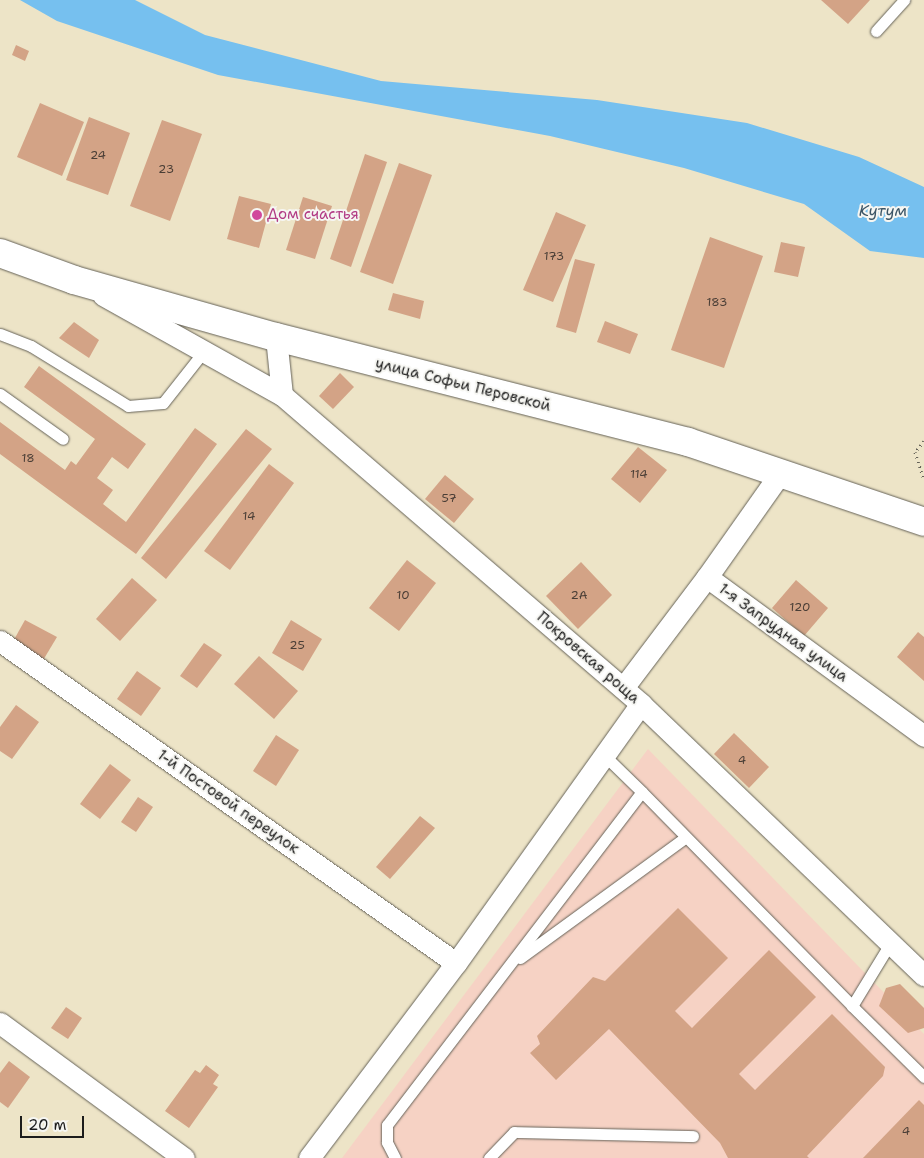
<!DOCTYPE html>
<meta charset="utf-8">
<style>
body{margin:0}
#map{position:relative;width:924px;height:1158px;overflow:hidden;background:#ede4c7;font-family:"Shantell Sans",sans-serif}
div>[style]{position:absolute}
.built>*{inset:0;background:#f6d2c4}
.water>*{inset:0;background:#76c0ef}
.building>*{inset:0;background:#d3a386}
.path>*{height:3px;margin-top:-1.5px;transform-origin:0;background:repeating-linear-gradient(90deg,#656258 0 1px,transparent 0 5px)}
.roads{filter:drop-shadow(0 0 1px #656258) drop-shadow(0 0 1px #656258)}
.service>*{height:11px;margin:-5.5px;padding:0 5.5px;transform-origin:5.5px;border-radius:5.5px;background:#fff}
.minor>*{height:21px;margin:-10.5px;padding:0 10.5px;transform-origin:10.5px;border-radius:10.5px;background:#fff}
.secondary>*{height:28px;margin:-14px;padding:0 14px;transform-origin:14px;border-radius:14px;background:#fff}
.dots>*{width:14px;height:14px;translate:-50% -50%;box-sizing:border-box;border:2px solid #f6f6f2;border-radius:50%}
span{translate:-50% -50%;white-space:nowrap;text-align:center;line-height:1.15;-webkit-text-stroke:4px #f6f6f2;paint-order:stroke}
.number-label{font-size:12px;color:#4a3e36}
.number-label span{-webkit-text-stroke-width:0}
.hotel-label{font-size:15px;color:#b23c85}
.left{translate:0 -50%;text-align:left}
.street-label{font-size:15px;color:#1c1c1c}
.water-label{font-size:16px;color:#3c5566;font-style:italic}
.scale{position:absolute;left:20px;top:1116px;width:64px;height:22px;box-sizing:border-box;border:2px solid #1c1c1c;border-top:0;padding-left:6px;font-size:15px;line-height:18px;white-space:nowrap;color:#1c1c1c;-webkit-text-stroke:4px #f6f6f2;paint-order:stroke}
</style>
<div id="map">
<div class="built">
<div style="clip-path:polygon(648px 749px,924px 1034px,924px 1158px,342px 1158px)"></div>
</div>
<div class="water">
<div style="clip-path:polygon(20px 0,135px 0,205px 35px,381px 81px,597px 100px,747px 123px,859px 157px,924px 187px,924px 258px,870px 251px,804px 204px,684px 168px,550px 136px,218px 75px,57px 21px)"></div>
</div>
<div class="building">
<div style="clip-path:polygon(821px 0,870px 0,848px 24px)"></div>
<div style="clip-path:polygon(16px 45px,29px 51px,25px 61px,12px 55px)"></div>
<div style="clip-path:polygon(40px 103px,84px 122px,62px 176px,17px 157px)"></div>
<div style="clip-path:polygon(89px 117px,130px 133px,108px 195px,66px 180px)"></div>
<div style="clip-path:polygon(162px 120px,202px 134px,170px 221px,130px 206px)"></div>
<div style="clip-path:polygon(365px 154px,387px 162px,351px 267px,330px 259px)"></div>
<div style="clip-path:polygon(399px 163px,432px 175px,393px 284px,360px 272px)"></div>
<div style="clip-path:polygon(239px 196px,271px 204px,259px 248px,227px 239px)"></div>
<div style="clip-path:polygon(303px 197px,332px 206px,315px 259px,286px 250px)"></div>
<div style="clip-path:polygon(556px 212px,586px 225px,553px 302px,523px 290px)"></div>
<div style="clip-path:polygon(710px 237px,763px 256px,724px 368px,671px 350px)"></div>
<div style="clip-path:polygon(781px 242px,805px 247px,798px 277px,774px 272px)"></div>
<div style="clip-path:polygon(575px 259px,595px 264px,576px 333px,556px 327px)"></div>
<div style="clip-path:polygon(393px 293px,424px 301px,420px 319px,388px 310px)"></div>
<div style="clip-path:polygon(605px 321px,638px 334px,630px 354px,597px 342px)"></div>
<div style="clip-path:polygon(74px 322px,99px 340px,89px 358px,59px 338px)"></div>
<div style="clip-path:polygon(39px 366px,146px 444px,128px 469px,112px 457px,97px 478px,113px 490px,103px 504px,126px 522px,195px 428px,217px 444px,136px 554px,0 454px,0 422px,65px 470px,71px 461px,76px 465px,95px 439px,24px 387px)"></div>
<div style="clip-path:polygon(340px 373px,354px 387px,333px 409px,319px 396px)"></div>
<div style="clip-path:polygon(246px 429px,272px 449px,166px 579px,141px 558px)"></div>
<div style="clip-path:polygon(638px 447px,667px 470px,640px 503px,611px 479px)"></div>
<div style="clip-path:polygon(269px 464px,294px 483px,230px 570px,204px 551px)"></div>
<div style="clip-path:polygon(445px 475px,474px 499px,454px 523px,425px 499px)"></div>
<div style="clip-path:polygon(407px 560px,436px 583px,399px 631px,369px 608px)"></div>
<div style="clip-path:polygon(581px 562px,612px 595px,578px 629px,546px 596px)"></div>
<div style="clip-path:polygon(132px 578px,157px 600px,120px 641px,96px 619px)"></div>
<div style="clip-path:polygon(796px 580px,828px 608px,804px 636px,772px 608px)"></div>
<div style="clip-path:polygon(25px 620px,57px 637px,42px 662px,11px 645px)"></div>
<div style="clip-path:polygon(291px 620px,322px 639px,303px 671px,272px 653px)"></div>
<div style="clip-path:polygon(918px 632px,924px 637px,924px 681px,897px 657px)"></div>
<div style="clip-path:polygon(204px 643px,222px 655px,197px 688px,180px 676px)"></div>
<div style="clip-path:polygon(259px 656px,298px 691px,274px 719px,234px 684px)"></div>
<div style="clip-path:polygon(137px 671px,161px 688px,141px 716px,117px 699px)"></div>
<div style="clip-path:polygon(16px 705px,39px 722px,12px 759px,0 751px,0 727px)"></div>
<div style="clip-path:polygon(734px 733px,769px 767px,749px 788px,714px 754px)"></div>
<div style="clip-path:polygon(276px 735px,299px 750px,276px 786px,253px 771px)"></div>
<div style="clip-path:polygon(110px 764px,131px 780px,100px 819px,80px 804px)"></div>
<div style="clip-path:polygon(138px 797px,153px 807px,136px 832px,121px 822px)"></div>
<div style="clip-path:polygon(420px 816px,435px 828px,390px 879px,376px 867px)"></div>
<div style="clip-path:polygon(678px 908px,728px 958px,675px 1011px,692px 1028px,769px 950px,816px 997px,739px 1074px,755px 1090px,832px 1014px,885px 1067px,883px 1076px,807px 1156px,809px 1158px,728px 1158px,720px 1143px,609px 1029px,556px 1080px,530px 1053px,540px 1044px,537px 1036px,593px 977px,605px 981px)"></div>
<div style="clip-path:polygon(900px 984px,924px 1008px,924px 1028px,908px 1033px,879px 1006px,886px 988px)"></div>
<div style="clip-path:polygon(66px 1007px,82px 1018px,68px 1039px,51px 1028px)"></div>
<div style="clip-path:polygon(9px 1061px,30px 1077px,8px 1108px,0 1102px,0 1073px)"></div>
<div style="clip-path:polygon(206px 1065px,219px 1075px,213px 1084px,218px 1087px,189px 1128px,165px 1111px,195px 1070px,200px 1073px)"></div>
<div style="clip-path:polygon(919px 1100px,924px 1105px,924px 1158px,863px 1158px)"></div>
</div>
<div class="path">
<div style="left:924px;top:441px;width:14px;rotate:129deg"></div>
<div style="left:915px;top:452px;width:28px;rotate:72deg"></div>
</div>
<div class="roads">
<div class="service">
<div style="left:876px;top:31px;width:42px;rotate:-47.9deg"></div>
<div style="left:0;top:334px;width:33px;rotate:21deg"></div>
<div style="left:31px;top:346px;width:114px;rotate:31.7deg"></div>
<div style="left:128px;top:406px;width:35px;rotate:-5deg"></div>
<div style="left:163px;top:403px;width:66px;rotate:-51.7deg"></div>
<div style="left:0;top:394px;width:77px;rotate:35.5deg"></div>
<div style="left:642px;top:792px;width:300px;rotate:45.5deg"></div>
<div style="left:891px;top:942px;width:75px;rotate:121.4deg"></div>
<div style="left:852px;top:1006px;width:101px;rotate:44.6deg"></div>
<div style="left:520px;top:958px;width:205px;rotate:-36.1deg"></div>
<div style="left:395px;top:1158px;width:18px;rotate:-117deg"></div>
<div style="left:387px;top:1142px;width:17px;rotate:-90deg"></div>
<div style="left:387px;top:1125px;width:419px;rotate:-52.6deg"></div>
<div style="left:642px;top:792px;width:52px;rotate:-135.8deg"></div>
<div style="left:489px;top:1158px;width:36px;rotate:-46deg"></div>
<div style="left:514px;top:1132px;width:179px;rotate:1.3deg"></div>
</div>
<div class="minor">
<div style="left:103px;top:295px;width:205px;rotate:29.2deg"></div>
<div style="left:276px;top:337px;width:58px;rotate:84.1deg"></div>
<div style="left:282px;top:395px;width:474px;rotate:40.7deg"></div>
<div style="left:641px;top:704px;width:392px;rotate:43.8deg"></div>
<div style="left:707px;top:577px;width:128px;rotate:-54.8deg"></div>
<div style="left:0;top:641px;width:558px;rotate:35.23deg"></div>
<div style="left:623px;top:688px;width:139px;rotate:-52.9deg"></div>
<div style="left:707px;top:577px;width:269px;rotate:36.2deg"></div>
<div style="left:0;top:1023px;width:228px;rotate:36.3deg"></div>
<div style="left:309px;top:1158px;width:244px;rotate:-53deg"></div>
<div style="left:456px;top:963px;width:318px;rotate:-54.5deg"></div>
</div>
<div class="secondary">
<div style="left:0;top:253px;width:79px;rotate:20deg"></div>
<div style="left:74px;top:280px;width:210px;rotate:15.8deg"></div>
<div style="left:276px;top:337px;width:425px;rotate:14.3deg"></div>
<div style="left:688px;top:442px;width:249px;rotate:18.7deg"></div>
</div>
</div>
<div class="dots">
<div style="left:257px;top:215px;background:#d1479c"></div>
</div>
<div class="number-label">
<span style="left:98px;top:156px">24</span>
<span style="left:166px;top:170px">23</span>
<span style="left:554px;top:257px">173</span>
<span style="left:717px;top:303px">183</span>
<span style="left:28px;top:459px">18</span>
<span style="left:639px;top:475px">114</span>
<span style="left:449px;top:499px">57</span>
<span style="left:249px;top:517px">14</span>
<span style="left:403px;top:596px">10</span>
<span style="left:579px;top:596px">2А</span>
<span style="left:800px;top:608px">120</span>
<span style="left:297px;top:646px">25</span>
<span style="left:742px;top:761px">4</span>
<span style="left:906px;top:1132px">4</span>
</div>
<div class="hotel-label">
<span class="left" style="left:267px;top:215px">Дом счастья</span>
</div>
<div class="street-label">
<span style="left:463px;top:385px;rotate:14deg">улица Софьи Перовской</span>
<span style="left:783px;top:633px;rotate:36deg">1-я Запрудная улица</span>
<span style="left:588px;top:658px;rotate:41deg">Покровская роща</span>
<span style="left:228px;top:802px;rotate:35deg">1-й Постовой переулок</span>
</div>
<div class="water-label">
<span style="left:883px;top:211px">Кутум</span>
</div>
<div class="scale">20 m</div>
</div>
